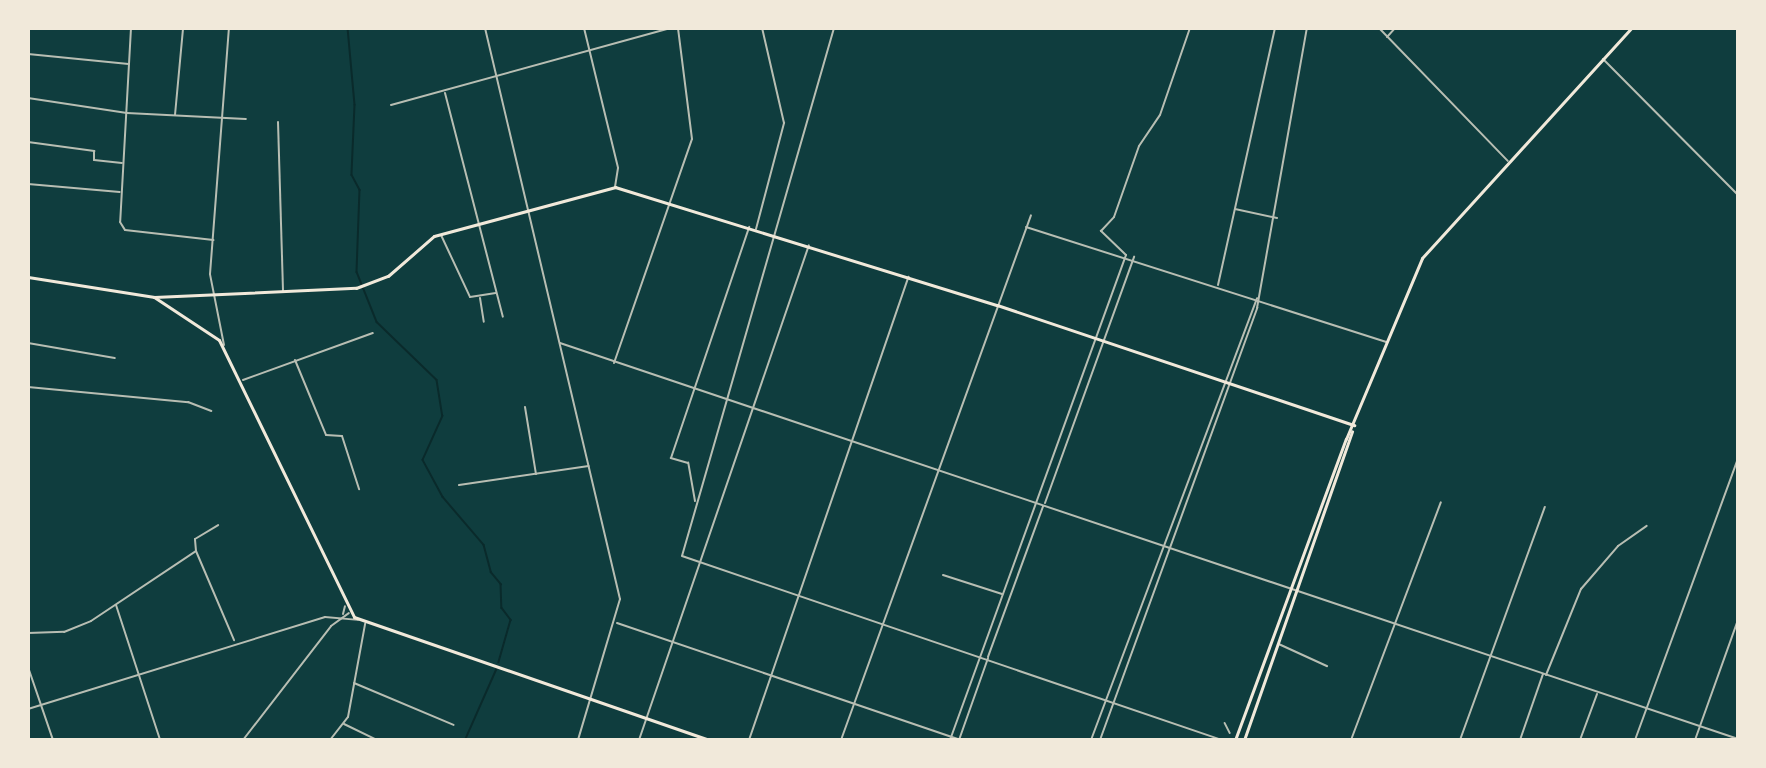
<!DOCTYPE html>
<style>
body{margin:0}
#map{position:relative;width:1766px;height:768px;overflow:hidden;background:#0f3d3e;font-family:Manrope,sans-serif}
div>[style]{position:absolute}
.stream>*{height:1.5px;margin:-0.75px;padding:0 0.75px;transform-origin:0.75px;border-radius:0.75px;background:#0a2a2b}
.pedestrian>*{height:1.5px;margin:-0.75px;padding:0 0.75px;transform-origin:0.75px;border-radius:0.75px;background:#b8beb3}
.minor>*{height:2px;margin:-1px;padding:0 1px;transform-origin:1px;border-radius:1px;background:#b8beb3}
.secondary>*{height:3px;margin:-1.5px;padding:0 1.5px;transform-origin:1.5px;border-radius:1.5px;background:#f1e9da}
span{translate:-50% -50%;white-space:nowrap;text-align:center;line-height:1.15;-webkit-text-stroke:4.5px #f1e9da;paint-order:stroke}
.frame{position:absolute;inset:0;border:30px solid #f1e9da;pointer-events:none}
</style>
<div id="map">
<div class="stream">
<div style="left:348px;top:28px;width:77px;rotate:84.8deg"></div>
<div style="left:355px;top:105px;width:70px;rotate:92.5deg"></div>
<div style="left:352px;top:175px;width:17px;rotate:62deg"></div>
<div style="left:360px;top:190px;width:82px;rotate:92.1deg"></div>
<div style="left:357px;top:272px;width:54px;rotate:68.2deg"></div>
<div style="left:377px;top:322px;width:83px;rotate:44deg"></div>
<div style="left:437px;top:380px;width:36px;rotate:81deg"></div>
<div style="left:443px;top:416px;width:48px;rotate:114.4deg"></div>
<div style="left:423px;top:460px;width:42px;rotate:61.6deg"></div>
<div style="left:443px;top:497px;width:63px;rotate:49.5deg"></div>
<div style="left:484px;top:545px;width:28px;rotate:75deg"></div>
<div style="left:491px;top:572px;width:16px;rotate:50deg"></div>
<div style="left:501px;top:584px;width:24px;rotate:88deg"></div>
<div style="left:502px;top:608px;width:15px;rotate:53deg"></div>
<div style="left:511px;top:620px;width:44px;rotate:105.9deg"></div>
<div style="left:465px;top:740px;width:77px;rotate:-66.1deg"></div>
</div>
<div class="pedestrian">
<div style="left:1279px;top:644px;width:53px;rotate:24.6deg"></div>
<div style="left:988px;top:657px;width:160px;rotate:-69.9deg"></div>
<div style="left:1225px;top:723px;width:11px;rotate:63deg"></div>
</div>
<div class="minor">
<div style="left:131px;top:28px;width:194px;rotate:93.2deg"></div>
<div style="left:120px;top:222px;width:9px;rotate:58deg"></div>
<div style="left:125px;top:230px;width:89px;rotate:6.5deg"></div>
<div style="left:273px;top:28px;width:10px;rotate:6deg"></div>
<div style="left:485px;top:28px;width:587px;rotate:76.7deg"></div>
<div style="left:620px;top:599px;width:147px;rotate:106.6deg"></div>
<div style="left:584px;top:28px;width:144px;rotate:76.3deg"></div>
<div style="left:618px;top:168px;width:19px;rotate:99deg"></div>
<div style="left:834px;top:28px;width:549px;rotate:106.06deg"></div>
<div style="left:682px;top:556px;width:570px;rotate:18.82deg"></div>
<div style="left:1379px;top:28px;width:185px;rotate:45.9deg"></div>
<div style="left:1387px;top:37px;width:12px;rotate:-48deg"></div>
<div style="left:28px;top:54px;width:101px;rotate:5.7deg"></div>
<div style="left:1603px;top:59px;width:192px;rotate:45.2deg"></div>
<div style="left:445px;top:93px;width:231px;rotate:75.5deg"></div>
<div style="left:28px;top:98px;width:100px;rotate:8.6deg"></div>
<div style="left:127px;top:113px;width:119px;rotate:2.9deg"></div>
<div style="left:391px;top:105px;width:289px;rotate:-15.4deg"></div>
<div style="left:175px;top:115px;width:87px;rotate:-84.7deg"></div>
<div style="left:278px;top:122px;width:169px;rotate:88.3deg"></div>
<div style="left:28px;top:142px;width:67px;rotate:7.8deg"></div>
<div style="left:94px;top:151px;width:9px;rotate:90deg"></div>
<div style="left:94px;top:160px;width:28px;rotate:6deg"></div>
<div style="left:28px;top:184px;width:92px;rotate:5deg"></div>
<div style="left:1235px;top:209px;width:43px;rotate:12.1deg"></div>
<div style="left:1026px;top:227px;width:379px;rotate:17.7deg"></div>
<div style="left:756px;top:229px;width:110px;rotate:-75.2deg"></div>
<div style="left:784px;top:123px;width:98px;rotate:-103deg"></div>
<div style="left:441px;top:235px;width:68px;rotate:64.9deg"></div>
<div style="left:470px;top:297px;width:26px;rotate:-9deg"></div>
<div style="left:1218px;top:285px;width:263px;rotate:-77.5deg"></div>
<div style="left:480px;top:298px;width:24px;rotate:81deg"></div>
<div style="left:28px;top:343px;width:88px;rotate:9.8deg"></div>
<div style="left:560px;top:343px;width:1243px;rotate:18.58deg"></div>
<div style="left:224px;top:345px;width:72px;rotate:-101.2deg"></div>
<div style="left:210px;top:274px;width:247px;rotate:-85.6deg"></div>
<div style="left:295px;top:360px;width:81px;rotate:67.5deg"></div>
<div style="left:326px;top:435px;width:16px;rotate:4deg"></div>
<div style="left:342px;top:436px;width:56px;rotate:72.2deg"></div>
<div style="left:614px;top:363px;width:237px;rotate:-70.8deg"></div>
<div style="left:692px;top:139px;width:112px;rotate:-97.2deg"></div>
<div style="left:243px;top:380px;width:138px;rotate:-19.9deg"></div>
<div style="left:28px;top:387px;width:161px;rotate:5.4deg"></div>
<div style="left:188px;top:402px;width:25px;rotate:21deg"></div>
<div style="left:525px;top:407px;width:68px;rotate:80.7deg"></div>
<div style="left:459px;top:485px;width:131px;rotate:-8.3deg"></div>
<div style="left:695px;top:501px;width:39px;rotate:-100deg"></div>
<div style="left:688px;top:463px;width:18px;rotate:-164deg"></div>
<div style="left:671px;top:458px;width:244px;rotate:-71.3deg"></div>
<div style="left:1045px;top:503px;width:262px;rotate:-70.1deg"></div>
<div style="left:196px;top:551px;width:12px;rotate:-95deg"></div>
<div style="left:195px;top:539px;width:27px;rotate:-31deg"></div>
<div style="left:943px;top:575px;width:62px;rotate:17.9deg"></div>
<div style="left:116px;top:605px;width:142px;rotate:71.9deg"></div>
<div style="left:343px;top:614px;width:8px;rotate:-76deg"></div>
<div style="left:617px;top:623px;width:363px;rotate:18.8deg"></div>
<div style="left:28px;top:633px;width:36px;rotate:-2deg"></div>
<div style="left:64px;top:632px;width:29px;rotate:-22deg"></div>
<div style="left:91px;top:621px;width:126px;rotate:-33.7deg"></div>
<div style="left:196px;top:551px;width:97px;rotate:66.9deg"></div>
<div style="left:28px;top:667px;width:77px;rotate:71.1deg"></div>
<div style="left:1546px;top:675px;width:93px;rotate:-67.9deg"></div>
<div style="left:1581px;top:589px;width:57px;rotate:-49.3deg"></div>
<div style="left:1618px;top:546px;width:35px;rotate:-35deg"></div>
<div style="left:354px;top:683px;width:108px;rotate:22.8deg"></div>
<div style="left:28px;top:709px;width:311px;rotate:-17.2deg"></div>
<div style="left:325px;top:617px;width:33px;rotate:5deg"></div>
<div style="left:344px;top:724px;width:37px;rotate:26deg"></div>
<div style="left:243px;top:740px;width:144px;rotate:-52.3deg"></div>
<div style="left:331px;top:626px;width:22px;rotate:-36deg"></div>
<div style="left:330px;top:740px;width:29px;rotate:-52deg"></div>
<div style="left:348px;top:717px;width:95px;rotate:-79.6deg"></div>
<div style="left:639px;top:740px;width:523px;rotate:-71.05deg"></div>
<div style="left:749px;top:740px;width:490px;rotate:-71deg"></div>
<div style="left:841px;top:740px;width:558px;rotate:-70.1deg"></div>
<div style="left:950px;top:740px;width:516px;rotate:-70.05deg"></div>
<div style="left:1126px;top:255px;width:35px;rotate:-136deg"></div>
<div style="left:1101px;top:231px;width:19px;rotate:-47deg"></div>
<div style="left:1114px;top:217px;width:75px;rotate:-70.6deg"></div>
<div style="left:1139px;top:146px;width:37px;rotate:-56deg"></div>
<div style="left:1160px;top:115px;width:92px;rotate:-71deg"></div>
<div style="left:959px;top:740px;width:87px;rotate:-70.5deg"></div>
<div style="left:1091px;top:740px;width:472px;rotate:-69.4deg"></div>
<div style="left:1100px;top:740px;width:460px;rotate:-70deg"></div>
<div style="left:1257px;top:308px;width:284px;rotate:-79.9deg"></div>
<div style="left:1351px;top:740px;width:254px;rotate:-69.3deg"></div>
<div style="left:1460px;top:740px;width:248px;rotate:-70deg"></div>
<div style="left:1520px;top:740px;width:70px;rotate:-70.8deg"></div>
<div style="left:1580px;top:740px;width:49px;rotate:-69.7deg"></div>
<div style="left:1635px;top:740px;width:299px;rotate:-69.9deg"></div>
<div style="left:1695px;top:740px;width:127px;rotate:-70.3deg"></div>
</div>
<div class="secondary">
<div style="left:28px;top:277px;width:128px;rotate:9deg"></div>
<div style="left:154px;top:297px;width:78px;rotate:33.5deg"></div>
<div style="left:219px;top:340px;width:308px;rotate:64deg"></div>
<div style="left:354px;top:617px;width:376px;rotate:19.1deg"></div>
<div style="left:154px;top:297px;width:202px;rotate:-2.6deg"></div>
<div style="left:356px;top:288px;width:34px;rotate:-21deg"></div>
<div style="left:388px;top:276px;width:61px;rotate:-41deg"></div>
<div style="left:434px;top:236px;width:188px;rotate:-15.1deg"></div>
<div style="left:615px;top:187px;width:400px;rotate:17.2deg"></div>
<div style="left:997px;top:305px;width:377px;rotate:18.6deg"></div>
<div style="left:1235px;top:740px;width:321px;rotate:-69.8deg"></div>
<div style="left:1346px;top:439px;width:196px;rotate:-67.2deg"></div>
<div style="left:1422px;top:258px;width:311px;rotate:-47.7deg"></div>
<div style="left:1244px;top:740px;width:327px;rotate:-70.7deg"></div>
</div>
<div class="frame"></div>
</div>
